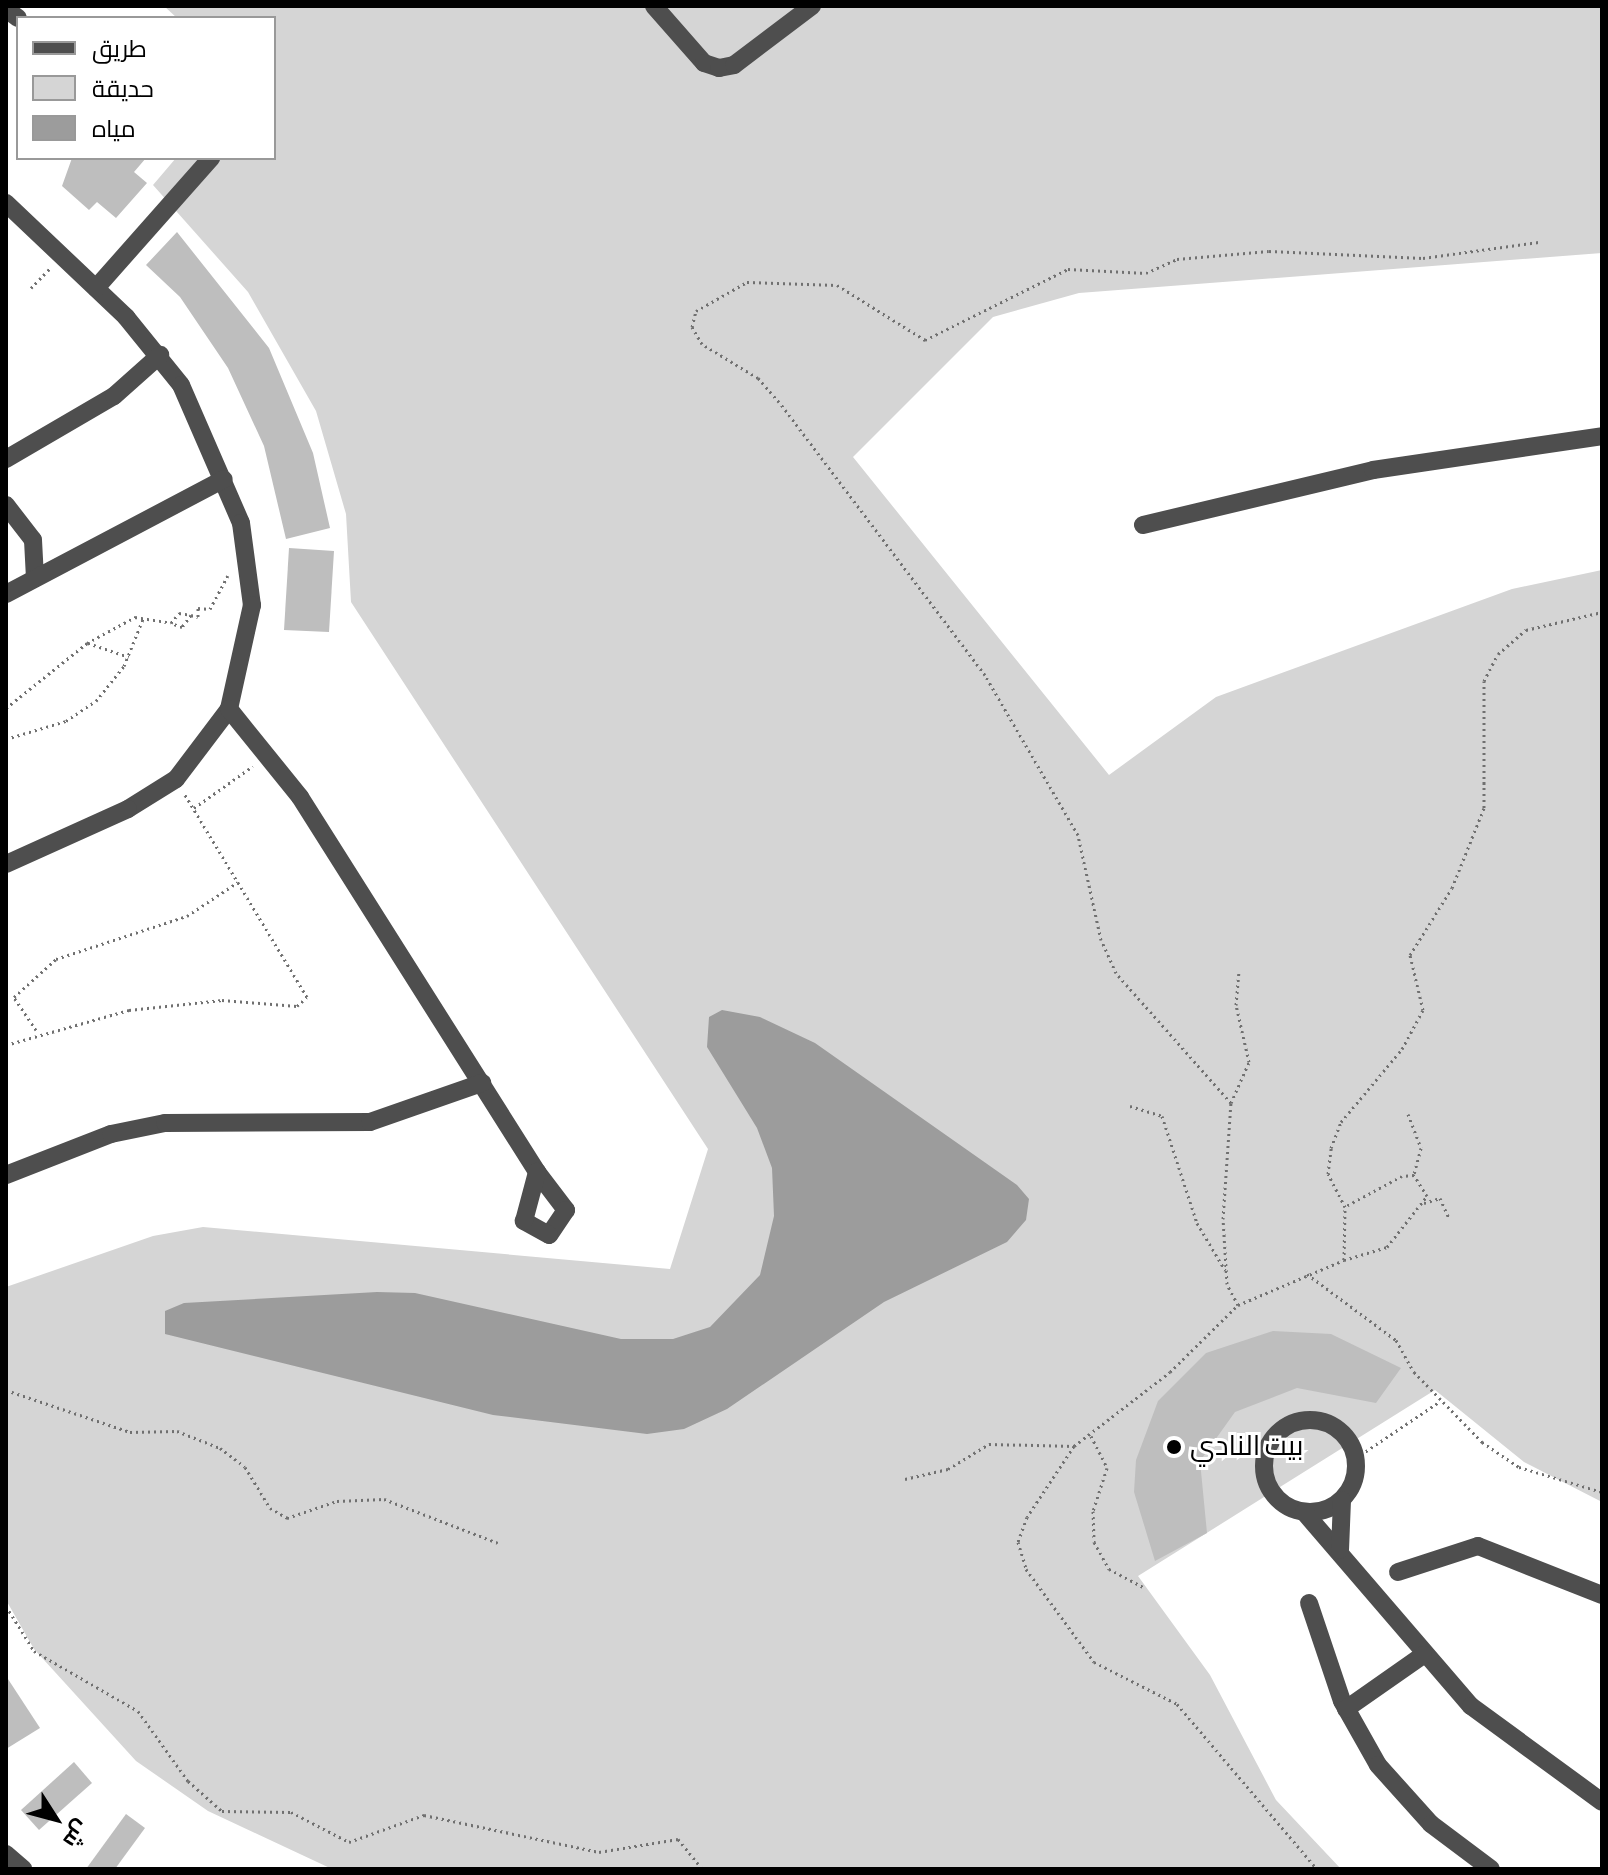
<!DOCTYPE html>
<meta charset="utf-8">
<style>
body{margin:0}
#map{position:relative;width:1608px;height:1875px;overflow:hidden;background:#fff;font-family:"Sofia Sans Condensed",Cairo,sans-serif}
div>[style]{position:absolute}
.green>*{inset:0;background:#d5d5d5}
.water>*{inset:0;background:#9c9c9c}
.building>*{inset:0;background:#bebebe}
.path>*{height:3px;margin-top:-1.5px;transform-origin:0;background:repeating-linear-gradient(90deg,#707070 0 2px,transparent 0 6px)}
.minor>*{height:18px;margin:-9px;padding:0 9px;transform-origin:9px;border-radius:9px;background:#4e4e4e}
.minor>.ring{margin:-9px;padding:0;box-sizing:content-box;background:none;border:18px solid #4e4e4e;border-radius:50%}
.dots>*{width:22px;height:22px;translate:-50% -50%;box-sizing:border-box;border:4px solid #fff;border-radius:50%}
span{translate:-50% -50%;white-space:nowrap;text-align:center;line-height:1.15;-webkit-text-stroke:6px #fff;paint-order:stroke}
.poi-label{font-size:28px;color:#000}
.left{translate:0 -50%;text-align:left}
.frame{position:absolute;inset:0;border:8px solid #000;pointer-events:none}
.legend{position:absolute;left:16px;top:16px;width:260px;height:144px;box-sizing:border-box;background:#fff;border:2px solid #999;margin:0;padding:10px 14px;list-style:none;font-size:24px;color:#000}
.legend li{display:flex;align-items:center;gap:16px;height:40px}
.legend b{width:40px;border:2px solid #999}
.north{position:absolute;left:16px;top:1779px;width:80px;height:80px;-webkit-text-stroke:6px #fff;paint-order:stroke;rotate:126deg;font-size:22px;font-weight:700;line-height:32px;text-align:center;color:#000}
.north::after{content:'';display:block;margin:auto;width:28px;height:36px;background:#000;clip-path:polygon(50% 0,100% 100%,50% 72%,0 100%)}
</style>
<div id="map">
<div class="green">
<div style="clip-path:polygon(164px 6px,1602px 6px,1602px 253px,1079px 293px,993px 317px,853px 457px,1109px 775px,1216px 697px,1512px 589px,1602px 570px,1602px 1502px,1524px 1462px,1435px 1390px,1138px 1576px,1210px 1675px,1276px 1800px,1341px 1869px,332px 1869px,208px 1811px,136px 1761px,34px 1649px,6px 1600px,6px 1287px,153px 1236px,203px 1227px,670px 1269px,708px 1149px,351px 602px,346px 514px,316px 411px,248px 292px,153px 185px,176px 158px,274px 158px,274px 18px,177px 18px)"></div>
</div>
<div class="water">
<div style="clip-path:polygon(722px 1010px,760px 1017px,815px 1043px,1017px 1185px,1029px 1199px,1026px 1220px,1007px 1242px,884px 1302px,727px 1409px,684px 1429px,647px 1434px,493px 1415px,165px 1334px,165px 1311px,184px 1303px,377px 1292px,415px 1293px,621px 1339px,673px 1339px,710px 1327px,760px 1275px,774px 1216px,772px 1168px,757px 1128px,707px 1047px,709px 1017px)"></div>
</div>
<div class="building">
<div style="clip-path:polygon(72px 158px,146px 158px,134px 172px,147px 183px,116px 218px,97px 202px,89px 210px,62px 186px)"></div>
<div style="clip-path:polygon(177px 232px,269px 348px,313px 453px,330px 528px,286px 539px,264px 446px,228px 368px,180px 297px,146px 265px)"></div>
<div style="clip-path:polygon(289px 548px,334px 551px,329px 632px,284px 630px)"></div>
<div style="clip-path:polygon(1273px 1331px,1331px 1334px,1401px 1368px,1376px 1403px,1297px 1388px,1235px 1412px,1200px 1461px,1207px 1533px,1155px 1561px,1134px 1492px,1136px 1460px,1158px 1401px,1206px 1353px)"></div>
<div style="clip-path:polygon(6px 1676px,40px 1728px,6px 1749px)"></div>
<div style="clip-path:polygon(74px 1762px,92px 1783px,39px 1830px,21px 1810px)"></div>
<div style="clip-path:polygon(126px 1814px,145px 1828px,115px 1869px,86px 1869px)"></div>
</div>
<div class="path">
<div style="left:31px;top:288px;width:29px;rotate:-46deg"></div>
<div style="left:191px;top:615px;width:15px;rotate:127deg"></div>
<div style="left:182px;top:627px;width:12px;rotate:-160deg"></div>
<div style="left:171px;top:623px;width:13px;rotate:-51deg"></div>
<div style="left:179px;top:613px;width:12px;rotate:9deg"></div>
<div style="left:191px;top:615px;width:7px;rotate:16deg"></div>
<div style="left:198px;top:617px;width:9px;rotate:-90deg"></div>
<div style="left:198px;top:608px;width:12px;rotate:5deg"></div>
<div style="left:210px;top:609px;width:38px;rotate:-62deg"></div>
<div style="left:88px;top:643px;width:43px;rotate:18.9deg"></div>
<div style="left:6px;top:708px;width:104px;rotate:-38.7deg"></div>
<div style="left:87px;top:643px;width:55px;rotate:-28.4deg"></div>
<div style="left:135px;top:617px;width:36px;rotate:9deg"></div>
<div style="left:6px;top:739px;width:63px;rotate:-16.7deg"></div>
<div style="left:66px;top:721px;width:36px;rotate:-34deg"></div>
<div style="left:96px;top:701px;width:45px;rotate:-51.3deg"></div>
<div style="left:124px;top:666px;width:51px;rotate:-68deg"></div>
<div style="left:194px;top:808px;width:72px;rotate:-35.4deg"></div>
<div style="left:36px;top:1030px;width:40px;rotate:-124deg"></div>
<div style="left:14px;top:997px;width:57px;rotate:-42.1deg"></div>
<div style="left:56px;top:959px;width:138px;rotate:-18.2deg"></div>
<div style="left:187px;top:916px;width:61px;rotate:-33.7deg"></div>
<div style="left:6px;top:1045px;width:128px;rotate:-15.9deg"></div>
<div style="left:129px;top:1010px;width:94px;rotate:-6.1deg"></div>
<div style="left:222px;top:1000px;width:75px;rotate:4.6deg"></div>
<div style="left:297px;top:1006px;width:13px;rotate:-42deg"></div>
<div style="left:307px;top:997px;width:238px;rotate:-121.1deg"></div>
<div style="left:1231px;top:1103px;width:45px;rotate:-66.3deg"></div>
<div style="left:1249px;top:1062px;width:58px;rotate:-102.8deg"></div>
<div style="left:1236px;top:1005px;width:34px;rotate:-85deg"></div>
<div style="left:1130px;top:1106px;width:34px;rotate:17deg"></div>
<div style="left:1162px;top:1116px;width:113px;rotate:71.9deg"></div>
<div style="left:1197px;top:1223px;width:55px;rotate:59.2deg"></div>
<div style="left:1408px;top:1114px;width:36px;rotate:69deg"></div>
<div style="left:1421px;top:1148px;width:28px;rotate:105deg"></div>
<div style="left:1424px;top:1203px;width:17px;rotate:-17deg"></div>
<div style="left:1440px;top:1198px;width:22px;rotate:66deg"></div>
<div style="left:1344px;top:1260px;width:45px;rotate:-16.8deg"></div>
<div style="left:1387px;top:1247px;width:65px;rotate:-51.9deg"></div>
<div style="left:1427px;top:1196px;width:25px;rotate:-122deg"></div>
<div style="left:1414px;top:1175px;width:12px;rotate:175deg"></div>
<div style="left:1402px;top:1176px;width:64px;rotate:151.8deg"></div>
<div style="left:1307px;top:1274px;width:111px;rotate:36.6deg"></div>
<div style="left:1396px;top:1340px;width:37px;rotate:61deg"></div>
<div style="left:1414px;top:1372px;width:98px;rotate:45.8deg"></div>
<div style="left:1482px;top:1442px;width:45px;rotate:34deg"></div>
<div style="left:1519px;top:1467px;width:87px;rotate:16.8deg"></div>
<div style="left:1238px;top:1305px;width:115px;rotate:-23deg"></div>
<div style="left:1344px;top:1260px;width:53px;rotate:-88.9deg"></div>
<div style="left:1345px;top:1207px;width:37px;rotate:-117deg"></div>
<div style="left:1328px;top:1174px;width:26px;rotate:-83deg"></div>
<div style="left:1331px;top:1148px;width:28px;rotate:-69deg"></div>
<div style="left:1341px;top:1122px;width:95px;rotate:-50.1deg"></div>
<div style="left:1402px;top:1049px;width:44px;rotate:-61.7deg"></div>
<div style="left:1423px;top:1010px;width:57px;rotate:-103.3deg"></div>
<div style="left:1410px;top:955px;width:79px;rotate:-57.9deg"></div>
<div style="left:1452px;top:888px;width:86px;rotate:-68.2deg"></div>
<div style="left:1484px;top:808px;width:127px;rotate:-90deg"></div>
<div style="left:1484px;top:681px;width:30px;rotate:-63deg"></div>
<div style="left:1498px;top:654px;width:37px;rotate:-41deg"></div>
<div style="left:1526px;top:630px;width:78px;rotate:-13.3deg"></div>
<div style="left:6px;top:1390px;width:131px;rotate:18.7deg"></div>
<div style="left:130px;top:1432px;width:47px;rotate:-1.2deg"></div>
<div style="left:177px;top:1431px;width:46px;rotate:21.6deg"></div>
<div style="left:220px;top:1448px;width:31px;rotate:37deg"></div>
<div style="left:245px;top:1467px;width:48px;rotate:58.6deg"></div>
<div style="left:270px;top:1508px;width:20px;rotate:30deg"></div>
<div style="left:287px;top:1518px;width:53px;rotate:-18.8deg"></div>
<div style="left:337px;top:1501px;width:47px;rotate:-2.4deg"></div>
<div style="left:384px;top:1499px;width:122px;rotate:21.1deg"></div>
<div style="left:1091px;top:1436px;width:36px;rotate:63deg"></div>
<div style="left:1107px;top:1468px;width:45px;rotate:108deg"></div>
<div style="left:1093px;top:1511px;width:31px;rotate:88deg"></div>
<div style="left:1094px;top:1542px;width:31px;rotate:61deg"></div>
<div style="left:1109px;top:1569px;width:41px;rotate:27.8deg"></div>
<div style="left:1074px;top:1446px;width:85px;rotate:123.5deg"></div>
<div style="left:1027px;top:1517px;width:27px;rotate:110deg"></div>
<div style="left:1018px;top:1542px;width:28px;rotate:73deg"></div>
<div style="left:1026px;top:1569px;width:115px;rotate:53.8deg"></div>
<div style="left:1094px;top:1662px;width:93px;rotate:26.8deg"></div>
<div style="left:1177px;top:1704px;width:216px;rotate:49.7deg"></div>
<div style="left:1356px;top:1458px;width:100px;rotate:-34deg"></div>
<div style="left:905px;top:1479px;width:44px;rotate:-13.1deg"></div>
<div style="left:948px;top:1469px;width:48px;rotate:-31.4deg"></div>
<div style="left:989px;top:1444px;width:85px;rotate:1.3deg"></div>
<div style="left:1074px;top:1446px;width:121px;rotate:-37.6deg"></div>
<div style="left:1170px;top:1372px;width:95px;rotate:-44.6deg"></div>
<div style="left:1238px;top:1305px;width:24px;rotate:-118deg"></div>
<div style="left:1227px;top:1284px;width:65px;rotate:-93.5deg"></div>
<div style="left:1223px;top:1219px;width:116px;rotate:-86.1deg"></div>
<div style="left:1231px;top:1103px;width:174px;rotate:-131.5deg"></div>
<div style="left:1116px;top:973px;width:36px;rotate:-114deg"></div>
<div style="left:1101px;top:940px;width:107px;rotate:-102.4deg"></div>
<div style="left:1078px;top:835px;width:185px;rotate:-120.2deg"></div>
<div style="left:985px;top:675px;width:342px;rotate:-127deg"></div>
<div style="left:779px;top:402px;width:32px;rotate:-131deg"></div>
<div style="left:758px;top:378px;width:66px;rotate:-148.7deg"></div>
<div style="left:702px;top:344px;width:20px;rotate:-120deg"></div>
<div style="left:692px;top:327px;width:16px;rotate:-76deg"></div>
<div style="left:696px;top:311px;width:59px;rotate:-29.6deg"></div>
<div style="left:747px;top:282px;width:90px;rotate:1.9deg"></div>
<div style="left:837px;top:285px;width:104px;rotate:32deg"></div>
<div style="left:925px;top:340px;width:160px;rotate:-26.4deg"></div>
<div style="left:1068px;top:269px;width:78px;rotate:2.9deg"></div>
<div style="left:1146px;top:273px;width:34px;rotate:-24deg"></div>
<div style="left:1177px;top:259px;width:92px;rotate:-5deg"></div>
<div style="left:1269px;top:251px;width:154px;rotate:2.6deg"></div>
<div style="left:1423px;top:258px;width:117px;rotate:-7.9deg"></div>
<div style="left:6px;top:1606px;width:53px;rotate:58.1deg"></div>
<div style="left:34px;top:1651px;width:120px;rotate:30deg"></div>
<div style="left:138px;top:1711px;width:86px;rotate:54.5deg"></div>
<div style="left:188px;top:1781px;width:45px;rotate:41.4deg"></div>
<div style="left:222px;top:1811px;width:69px;rotate:0.8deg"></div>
<div style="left:291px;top:1812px;width:65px;rotate:27.3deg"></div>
<div style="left:349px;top:1842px;width:80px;rotate:-19.8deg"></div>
<div style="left:424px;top:1815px;width:179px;rotate:11.9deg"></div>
<div style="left:599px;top:1852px;width:80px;rotate:-9.3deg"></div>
<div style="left:678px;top:1839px;width:38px;rotate:51deg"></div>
</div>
<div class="minor">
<div style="left:654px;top:6px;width:76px;rotate:48.7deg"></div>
<div style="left:704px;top:63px;width:16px;rotate:18deg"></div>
<div style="left:719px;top:68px;width:15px;rotate:-11deg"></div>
<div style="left:734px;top:65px;width:98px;rotate:-37.1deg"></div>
<div style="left:6px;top:9px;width:15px;rotate:37deg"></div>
<div style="left:6px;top:203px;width:166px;rotate:43.5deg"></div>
<div style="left:126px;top:317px;width:87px;rotate:51deg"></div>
<div style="left:181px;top:385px;width:150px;rotate:66.5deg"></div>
<div style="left:241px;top:523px;width:83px;rotate:82.4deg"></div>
<div style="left:252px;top:605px;width:107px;rotate:102.5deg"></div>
<div style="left:229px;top:709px;width:88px;rotate:127.1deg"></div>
<div style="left:176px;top:779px;width:57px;rotate:148deg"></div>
<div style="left:128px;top:809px;width:134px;rotate:155.7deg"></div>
<div style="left:96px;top:288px;width:174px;rotate:-48.5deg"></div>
<div style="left:6px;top:459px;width:125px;rotate:-30.3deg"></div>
<div style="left:114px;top:396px;width:62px;rotate:-41.7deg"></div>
<div style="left:6px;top:505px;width:44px;rotate:52.4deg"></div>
<div style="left:33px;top:540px;width:34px;rotate:87deg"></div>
<div style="left:1143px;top:525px;width:236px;rotate:-13.4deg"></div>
<div style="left:1373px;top:470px;width:232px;rotate:-8.4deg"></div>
<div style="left:6px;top:594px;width:246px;rotate:-27.8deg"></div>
<div style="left:229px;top:709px;width:113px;rotate:51.1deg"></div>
<div style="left:300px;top:797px;width:444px;rotate:57.7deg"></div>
<div style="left:537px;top:1172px;width:48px;rotate:52.7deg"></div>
<div style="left:566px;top:1210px;width:30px;rotate:124deg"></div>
<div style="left:549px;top:1235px;width:29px;rotate:-151deg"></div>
<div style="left:524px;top:1221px;width:51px;rotate:-75.1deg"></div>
<div style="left:6px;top:1175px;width:113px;rotate:-21.3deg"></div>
<div style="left:111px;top:1134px;width:55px;rotate:-11.5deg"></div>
<div style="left:165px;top:1123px;width:205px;rotate:-0.3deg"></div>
<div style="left:370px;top:1122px;width:119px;rotate:-19.2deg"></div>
<div class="ring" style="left:1264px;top:1420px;width:74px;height:74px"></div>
<div style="left:1304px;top:1512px;width:256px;rotate:49.3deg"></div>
<div style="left:1471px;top:1706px;width:162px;rotate:36.2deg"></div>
<div style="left:1340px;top:1550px;width:50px;rotate:-87.7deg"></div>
<div style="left:1398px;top:1572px;width:84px;rotate:-18deg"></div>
<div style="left:1478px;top:1546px;width:133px;rotate:21.6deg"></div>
<div style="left:1309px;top:1603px;width:103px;rotate:71.4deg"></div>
<div style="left:1342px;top:1701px;width:73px;rotate:60.6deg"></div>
<div style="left:1378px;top:1765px;width:79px;rotate:48.1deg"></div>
<div style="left:1431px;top:1824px;width:75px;rotate:36.9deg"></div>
<div style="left:1346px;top:1709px;width:94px;rotate:-35deg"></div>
<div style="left:6px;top:1854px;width:23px;rotate:41deg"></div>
</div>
<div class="dots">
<div style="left:1174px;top:1447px;background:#000"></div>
</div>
<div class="poi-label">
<span class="left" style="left:1190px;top:1447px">بيت النادي</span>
</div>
<div class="frame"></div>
<ul class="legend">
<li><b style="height:10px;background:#4e4e4e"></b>طريق</li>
<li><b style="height:22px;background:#d5d5d5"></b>حديقة</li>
<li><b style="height:22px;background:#9c9c9c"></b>مياه</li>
</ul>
<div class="north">ش</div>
</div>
